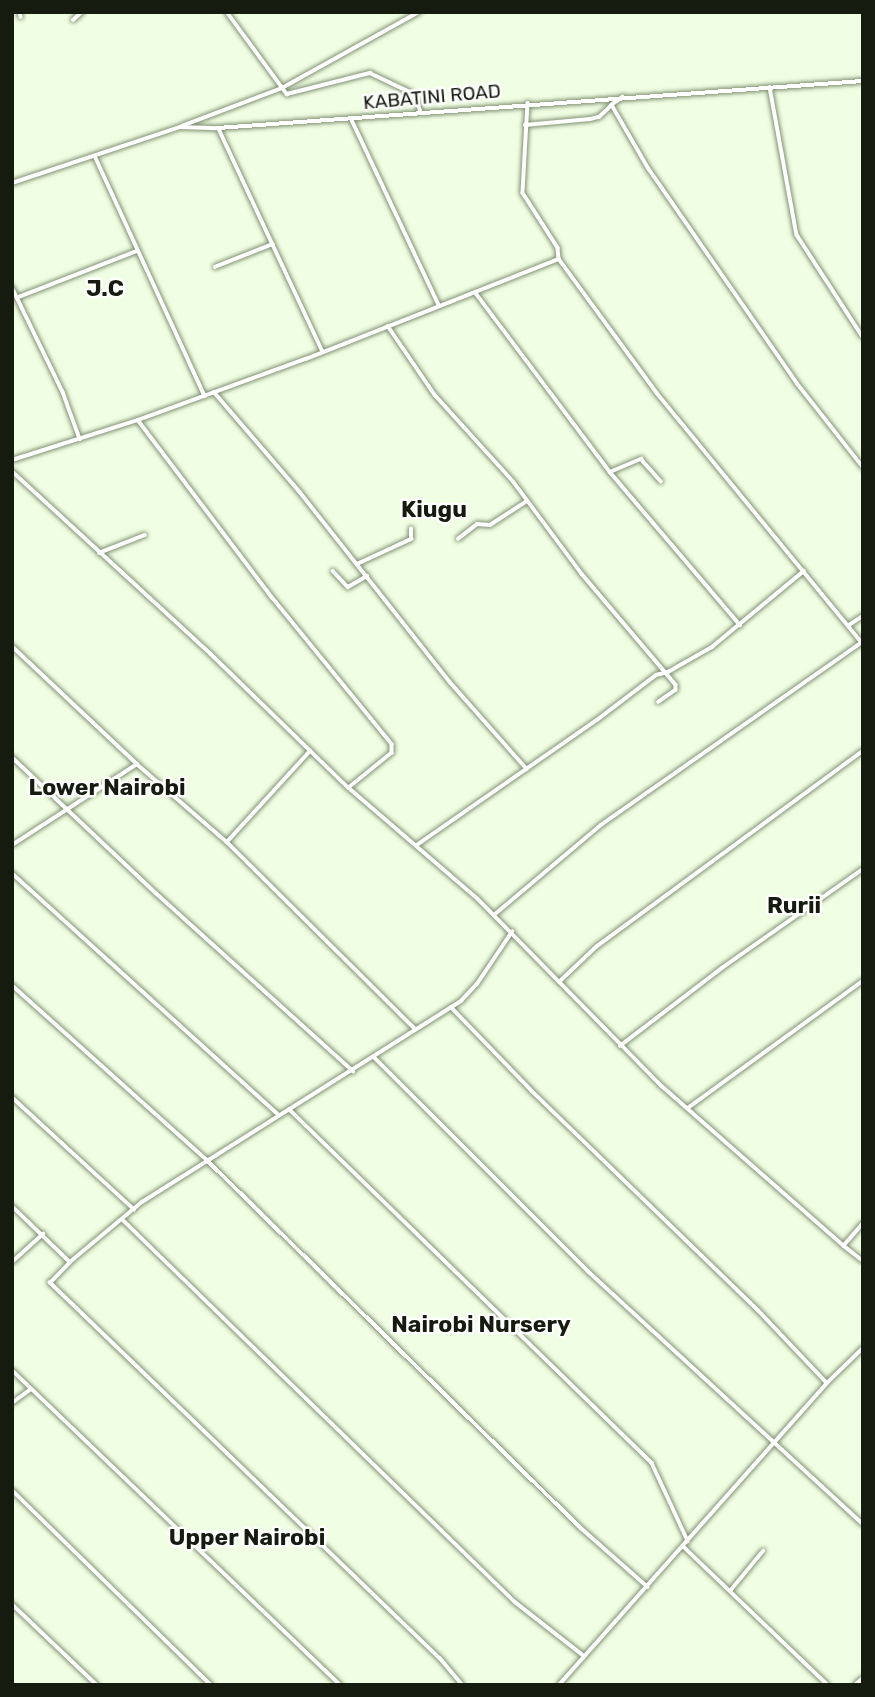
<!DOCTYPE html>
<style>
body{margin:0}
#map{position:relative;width:875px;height:1697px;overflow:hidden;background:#f0fee3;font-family:Rubik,sans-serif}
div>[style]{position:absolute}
.roads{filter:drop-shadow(0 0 2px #819173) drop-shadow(0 0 2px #819173)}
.minor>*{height:3.5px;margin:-1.75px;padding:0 1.75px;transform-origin:1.75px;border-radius:1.75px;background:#fff}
span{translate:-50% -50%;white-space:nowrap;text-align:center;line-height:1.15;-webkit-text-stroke:5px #fff;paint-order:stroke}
.street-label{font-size:19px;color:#151b0f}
.quarter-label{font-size:23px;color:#151b0f;font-weight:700}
.frame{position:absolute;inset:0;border:14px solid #151b0f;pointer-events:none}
</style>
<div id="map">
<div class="roads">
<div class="minor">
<div style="left:20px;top:12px;width:5px;rotate:79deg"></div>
<div style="left:227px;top:12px;width:102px;rotate:53.8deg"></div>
<div style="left:287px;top:94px;width:86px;rotate:-14.2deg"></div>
<div style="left:370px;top:73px;width:47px;rotate:25.5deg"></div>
<div style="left:412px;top:93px;width:11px;rotate:56deg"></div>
<div style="left:418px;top:102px;width:11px;rotate:75deg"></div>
<div style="left:73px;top:20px;width:12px;rotate:-42deg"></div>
<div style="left:770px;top:87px;width:150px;rotate:79.7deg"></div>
<div style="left:797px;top:235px;width:121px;rotate:57.1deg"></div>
<div style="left:623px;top:97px;width:14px;rotate:144deg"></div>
<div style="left:612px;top:105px;width:74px;rotate:60deg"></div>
<div style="left:649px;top:169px;width:260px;rotate:55.3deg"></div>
<div style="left:797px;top:383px;width:107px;rotate:51.8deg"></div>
<div style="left:528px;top:103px;width:90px;rotate:93.2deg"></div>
<div style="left:523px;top:193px;width:65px;rotate:57.5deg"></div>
<div style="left:558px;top:248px;width:11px;rotate:85deg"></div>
<div style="left:559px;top:259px;width:166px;rotate:53.8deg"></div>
<div style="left:657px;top:393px;width:325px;rotate:50.6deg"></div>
<div style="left:351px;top:118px;width:207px;rotate:64.8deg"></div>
<div style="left:525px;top:125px;width:65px;rotate:-5.3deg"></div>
<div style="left:590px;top:119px;width:9px;rotate:-13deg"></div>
<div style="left:599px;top:117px;width:18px;rotate:-43deg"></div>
<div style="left:182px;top:126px;width:107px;rotate:-20.8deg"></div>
<div style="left:282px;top:88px;width:157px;rotate:-29deg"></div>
<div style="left:219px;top:129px;width:246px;rotate:65deg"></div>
<div style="left:95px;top:156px;width:264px;rotate:65.4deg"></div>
<div style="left:12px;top:183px;width:177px;rotate:-18.4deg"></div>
<div style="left:180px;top:127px;width:38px;rotate:2deg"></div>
<div style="left:218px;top:128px;width:647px;rotate:-4.17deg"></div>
<div style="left:215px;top:267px;width:62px;rotate:-21.6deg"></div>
<div style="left:12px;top:287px;width:117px;rotate:64.1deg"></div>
<div style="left:63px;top:392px;width:50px;rotate:70.1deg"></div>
<div style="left:475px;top:292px;width:225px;rotate:53.1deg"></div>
<div style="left:610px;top:472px;width:201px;rotate:49.6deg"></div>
<div style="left:19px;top:297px;width:127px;rotate:-21.3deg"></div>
<div style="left:388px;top:326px;width:83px;rotate:55.7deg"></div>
<div style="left:435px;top:395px;width:116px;rotate:47.8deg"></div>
<div style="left:513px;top:481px;width:116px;rotate:53.4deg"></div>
<div style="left:582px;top:574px;width:145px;rotate:49.7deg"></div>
<div style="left:676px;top:685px;width:5px;rotate:90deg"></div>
<div style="left:676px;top:690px;width:21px;rotate:145deg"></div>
<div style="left:214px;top:392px;width:132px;rotate:49.3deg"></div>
<div style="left:300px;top:492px;width:242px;rotate:51.7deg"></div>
<div style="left:450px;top:682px;width:116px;rotate:48.5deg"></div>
<div style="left:138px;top:420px;width:222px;rotate:52.9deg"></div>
<div style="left:272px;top:597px;width:190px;rotate:50.8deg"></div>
<div style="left:392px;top:744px;width:9px;rotate:90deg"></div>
<div style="left:392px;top:753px;width:55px;rotate:140.9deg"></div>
<div style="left:12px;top:460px;width:132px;rotate:-17.6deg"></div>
<div style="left:138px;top:420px;width:179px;rotate:-20deg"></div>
<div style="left:306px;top:359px;width:272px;rotate:-21.6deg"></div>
<div style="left:12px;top:471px;width:270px;rotate:42.6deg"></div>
<div style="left:211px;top:654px;width:192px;rotate:44.2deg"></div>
<div style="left:349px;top:788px;width:170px;rotate:40.7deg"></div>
<div style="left:478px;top:899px;width:262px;rotate:45.5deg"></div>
<div style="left:662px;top:1086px;width:242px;rotate:41.3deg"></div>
<div style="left:610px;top:472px;width:34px;rotate:-23deg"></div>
<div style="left:641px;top:459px;width:30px;rotate:48deg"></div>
<div style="left:458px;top:539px;width:24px;rotate:-38deg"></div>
<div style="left:477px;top:524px;width:13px;rotate:4deg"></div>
<div style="left:490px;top:525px;width:44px;rotate:-33deg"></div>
<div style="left:99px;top:553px;width:49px;rotate:-21.4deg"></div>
<div style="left:357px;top:564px;width:60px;rotate:-24.8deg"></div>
<div style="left:411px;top:539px;width:10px;rotate:-90deg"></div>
<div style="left:333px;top:571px;width:22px;rotate:47deg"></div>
<div style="left:348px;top:587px;width:22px;rotate:-30deg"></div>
<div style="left:849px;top:625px;width:17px;rotate:-33deg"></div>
<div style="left:12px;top:646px;width:172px;rotate:43.3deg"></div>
<div style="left:137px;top:764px;width:119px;rotate:40.9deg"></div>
<div style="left:227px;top:842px;width:265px;rotate:44.8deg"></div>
<div style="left:12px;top:757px;width:198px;rotate:43.4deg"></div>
<div style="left:156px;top:893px;width:266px;rotate:42.1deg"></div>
<div style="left:227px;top:842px;width:123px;rotate:-47.6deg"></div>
<div style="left:12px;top:845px;width:149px;rotate:-32.9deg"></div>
<div style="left:417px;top:845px;width:219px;rotate:-34.8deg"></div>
<div style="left:597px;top:720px;width:74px;rotate:-37.3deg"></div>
<div style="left:656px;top:675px;width:12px;rotate:-14deg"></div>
<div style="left:668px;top:672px;width:51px;rotate:-29.6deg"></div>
<div style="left:712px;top:647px;width:119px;rotate:-39.6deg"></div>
<div style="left:12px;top:873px;width:360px;rotate:42.2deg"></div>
<div style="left:494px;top:915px;width:140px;rotate:-40.1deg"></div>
<div style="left:601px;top:825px;width:319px;rotate:-35deg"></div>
<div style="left:559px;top:982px;width:51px;rotate:-43.4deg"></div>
<div style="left:596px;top:947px;width:331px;rotate:-36.3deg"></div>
<div style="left:12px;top:985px;width:262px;rotate:41.9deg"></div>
<div style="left:207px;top:1160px;width:525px;rotate:44.54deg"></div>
<div style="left:581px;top:1528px;width:89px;rotate:41.4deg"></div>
<div style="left:451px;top:1007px;width:117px;rotate:46deg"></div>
<div style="left:532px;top:1091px;width:315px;rotate:44.1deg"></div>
<div style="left:758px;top:1310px;width:100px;rotate:46.6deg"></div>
<div style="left:620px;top:1046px;width:128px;rotate:-37.4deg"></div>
<div style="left:722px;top:968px;width:172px;rotate:-35.1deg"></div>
<div style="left:374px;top:1057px;width:303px;rotate:45deg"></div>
<div style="left:588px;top:1271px;width:374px;rotate:42.6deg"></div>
<div style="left:12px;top:1097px;width:166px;rotate:42.6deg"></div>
<div style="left:688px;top:1108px;width:216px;rotate:-36deg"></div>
<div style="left:289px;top:1109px;width:507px;rotate:44.28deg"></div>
<div style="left:652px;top:1463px;width:86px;rotate:65.2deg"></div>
<div style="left:12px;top:1206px;width:81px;rotate:44deg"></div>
<div style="left:122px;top:1219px;width:549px;rotate:44.26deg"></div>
<div style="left:515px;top:1602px;width:88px;rotate:38deg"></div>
<div style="left:863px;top:1224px;width:29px;rotate:131deg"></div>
<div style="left:844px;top:1246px;width:24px;rotate:38deg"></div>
<div style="left:12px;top:1262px;width:42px;rotate:-42.1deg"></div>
<div style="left:12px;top:1370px;width:455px;rotate:43.8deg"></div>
<div style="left:12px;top:1403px;width:22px;rotate:-36deg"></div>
<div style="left:12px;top:1490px;width:279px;rotate:44.4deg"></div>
<div style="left:684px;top:1547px;width:199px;rotate:43.8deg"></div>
<div style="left:730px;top:1591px;width:52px;rotate:-50.5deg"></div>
<div style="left:12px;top:1604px;width:117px;rotate:43.6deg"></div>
<div style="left:462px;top:1685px;width:34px;rotate:-130deg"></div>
<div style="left:440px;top:1659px;width:542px;rotate:-136.05deg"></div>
<div style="left:50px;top:1283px;width:29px;rotate:-46deg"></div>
<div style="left:70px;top:1262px;width:94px;rotate:-39.8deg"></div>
<div style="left:142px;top:1202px;width:377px;rotate:-32.2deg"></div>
<div style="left:461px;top:1001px;width:23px;rotate:-47deg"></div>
<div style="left:477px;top:984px;width:63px;rotate:-56.1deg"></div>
<div style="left:559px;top:1685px;width:404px;rotate:-48.4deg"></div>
<div style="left:827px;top:1383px;width:50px;rotate:-44.2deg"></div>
<div style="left:855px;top:1685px;width:11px;rotate:-41deg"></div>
</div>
</div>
<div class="street-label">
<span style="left:432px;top:97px;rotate:-5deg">KABATINI ROAD</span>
</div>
<div class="quarter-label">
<span style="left:105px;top:288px">J.C</span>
<span style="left:434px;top:509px">Kiugu</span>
<span style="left:107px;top:787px">Lower Nairobi</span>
<span style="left:794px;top:905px">Rurii</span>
<span style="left:481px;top:1324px">Nairobi Nursery</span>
<span style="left:247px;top:1537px">Upper Nairobi</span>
</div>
<div class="frame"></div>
</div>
